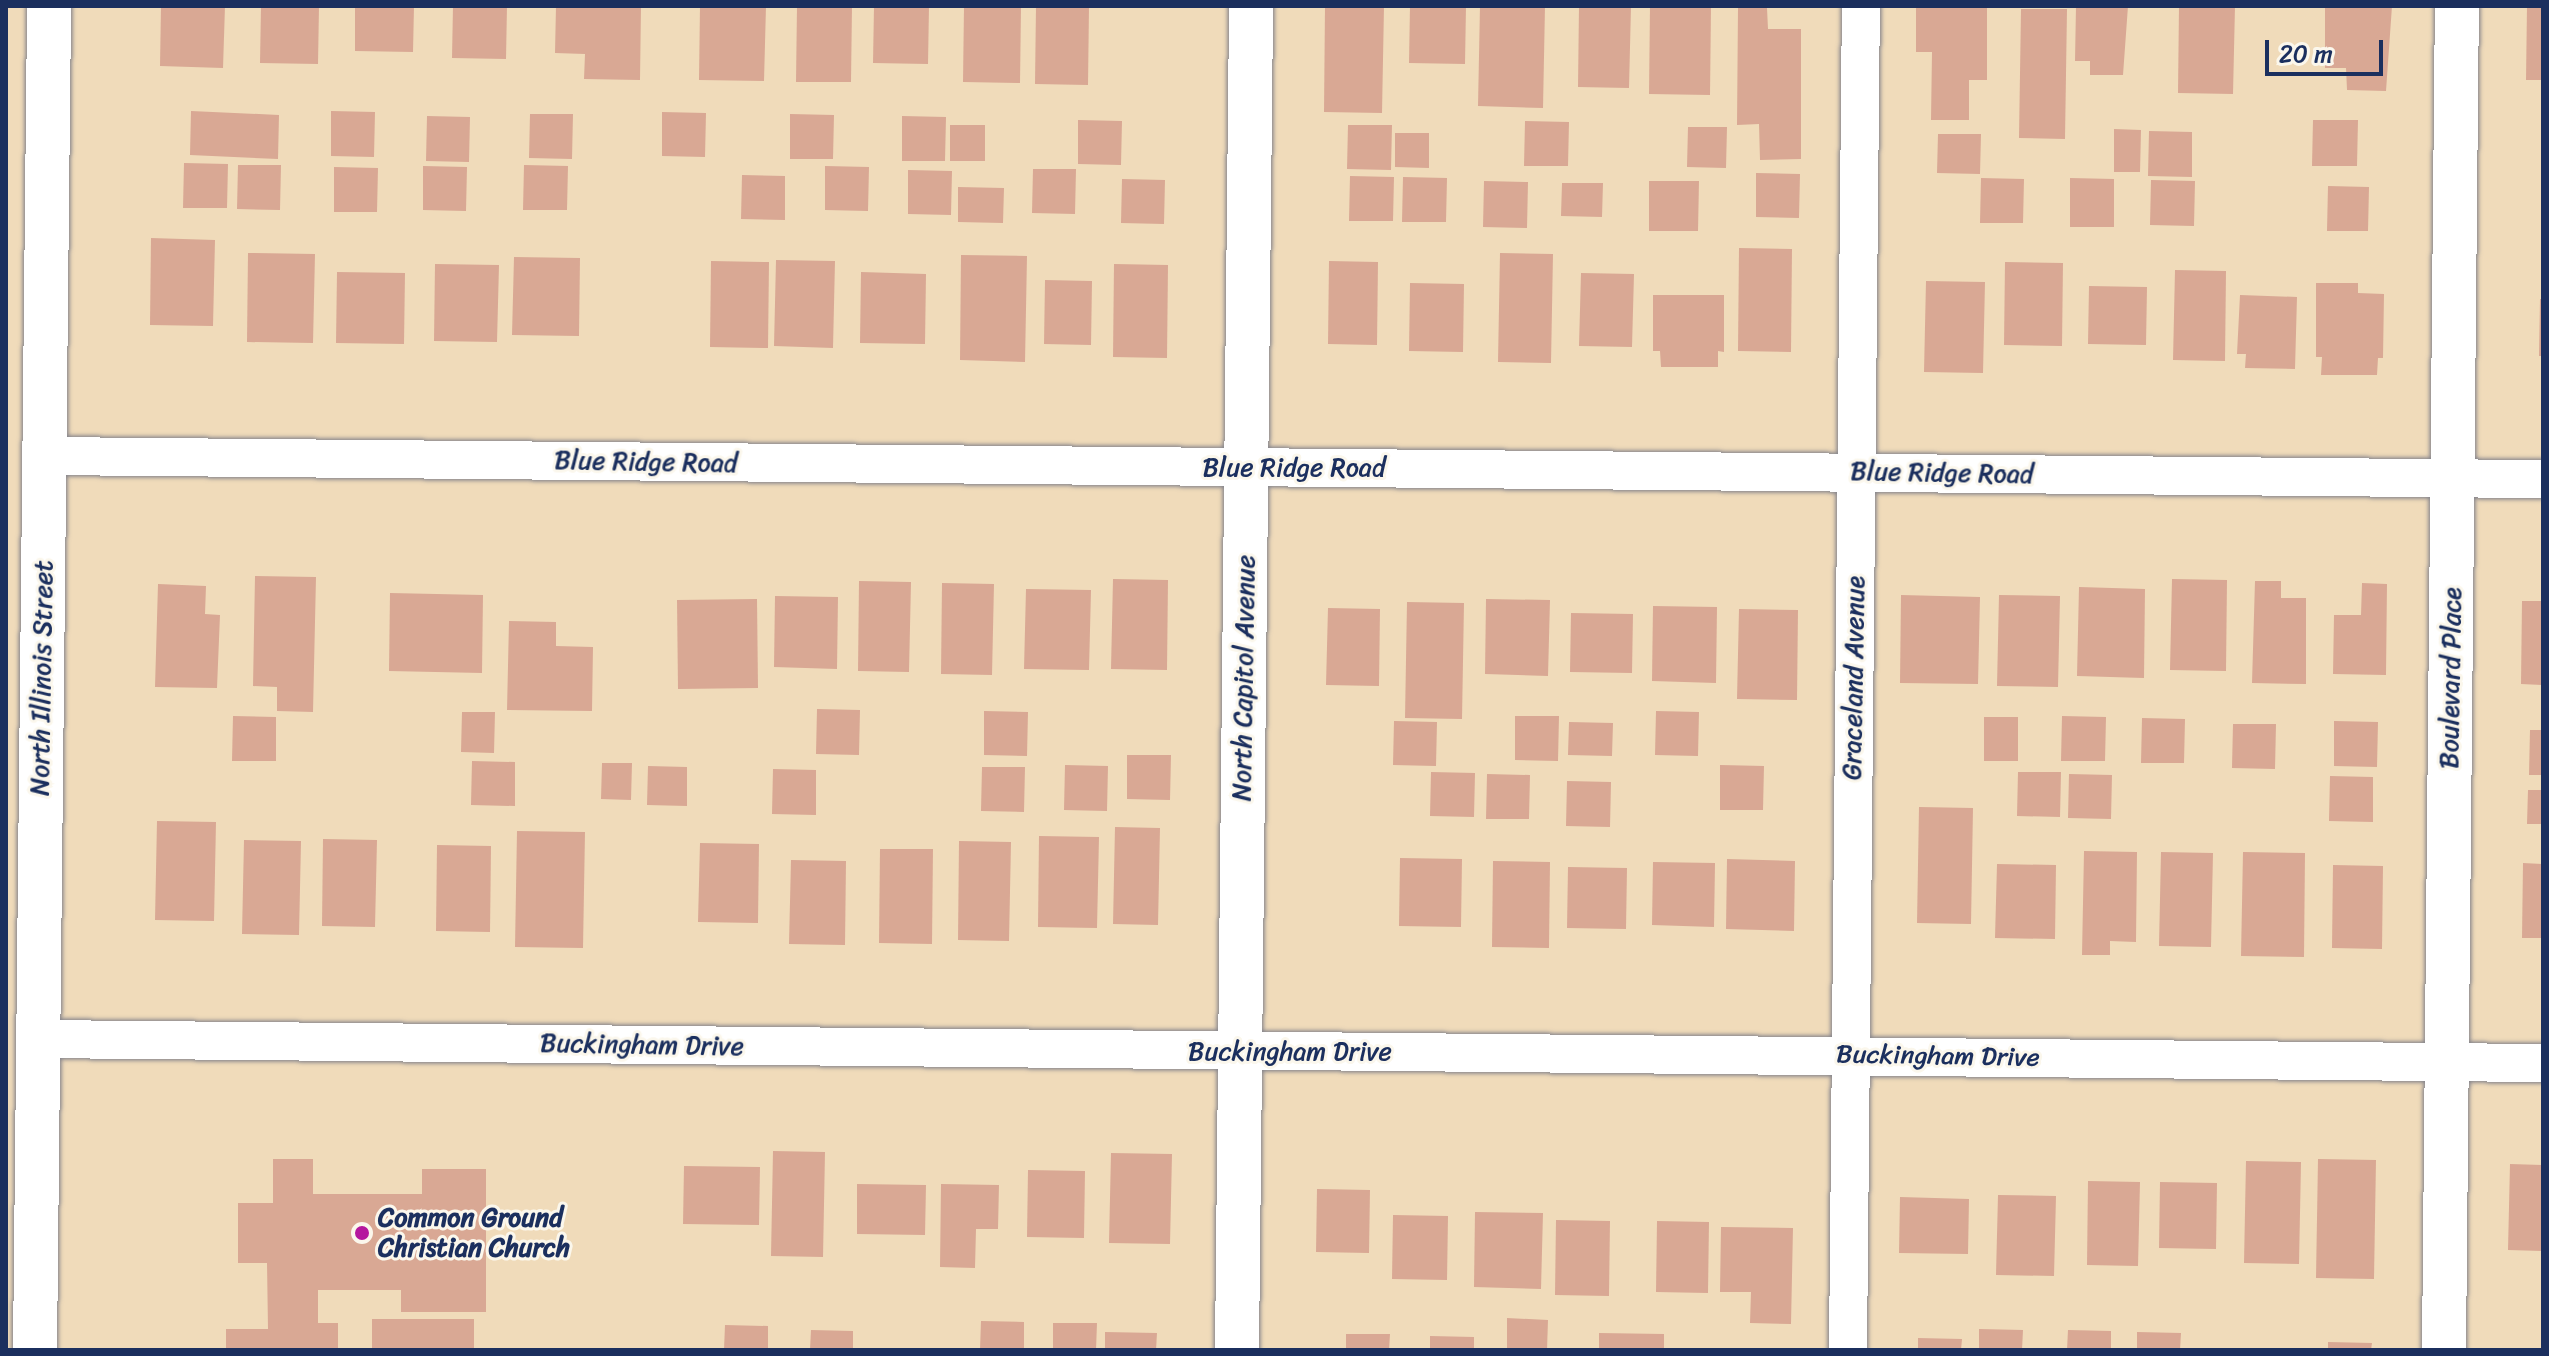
<!DOCTYPE html>
<style>
body{margin:0}
#map{position:relative;width:2549px;height:1356px;overflow:hidden;background:#f0dbba;font-family:Sriracha,sans-serif}
div>[style]{position:absolute}
.building>*{inset:0;background:#d9a894}
.roads{filter:drop-shadow(0 0 2px #86858c) drop-shadow(0 0 2px #86858c)}
.street>*{height:38px;margin:-19px;padding:0 19px;transform-origin:19px;border-radius:19px;background:#fff}
.secondary>*{height:44px;margin:-22px;padding:0 22px;transform-origin:22px;border-radius:22px;background:#fff}
.dots>*{width:22px;height:22px;translate:-50% -50%;box-sizing:border-box;border:4px solid #fbf7ec;border-radius:50%}
span{translate:-50% -50%;white-space:nowrap;text-align:center;line-height:1.15;-webkit-text-stroke:6px #fbf7ec;paint-order:stroke}
.street-label{font-size:26px;color:#1b2f5e}
.poi-label{font-size:26px;color:#1b2f5e;font-weight:700}
.left{translate:0 -50%;text-align:left}
.frame{position:absolute;inset:0;border:8px solid #1b2f5e;pointer-events:none}
.scale{position:absolute;left:2265px;top:40px;width:118px;height:36px;box-sizing:border-box;border:4px solid #1b2f5e;border-top:0;padding-left:10px;font-size:24px;line-height:28px;white-space:nowrap;color:#1b2f5e;-webkit-text-stroke:6px #fbf7ec;paint-order:stroke}
</style>
<div id="map">
<div class="building">
<div style="clip-path:polygon(161px 6px,225px 6px,223px 68px,160px 66px)"></div>
<div style="clip-path:polygon(261px 6px,319px 6px,318px 64px,260px 63px)"></div>
<div style="clip-path:polygon(355px 6px,414px 6px,413px 52px,355px 51px)"></div>
<div style="clip-path:polygon(453px 6px,507px 6px,506px 59px,452px 58px)"></div>
<div style="clip-path:polygon(556px 6px,641px 6px,640px 80px,584px 79px,585px 54px,555px 53px)"></div>
<div style="clip-path:polygon(700px 6px,766px 6px,764px 81px,699px 80px)"></div>
<div style="clip-path:polygon(797px 6px,852px 6px,851px 82px,796px 82px)"></div>
<div style="clip-path:polygon(874px 6px,929px 6px,928px 64px,873px 63px)"></div>
<div style="clip-path:polygon(964px 6px,1021px 6px,1020px 83px,963px 82px)"></div>
<div style="clip-path:polygon(1036px 6px,1089px 6px,1088px 85px,1035px 84px)"></div>
<div style="clip-path:polygon(1325px 6px,1384px 6px,1382px 113px,1324px 112px)"></div>
<div style="clip-path:polygon(1410px 6px,1466px 6px,1465px 64px,1409px 63px)"></div>
<div style="clip-path:polygon(1480px 6px,1545px 6px,1543px 108px,1478px 106px)"></div>
<div style="clip-path:polygon(1579px 6px,1631px 6px,1629px 88px,1578px 87px)"></div>
<div style="clip-path:polygon(1650px 6px,1711px 6px,1710px 95px,1649px 94px)"></div>
<div style="clip-path:polygon(1987px 6px,1987px 80px,1969px 80px,1969px 120px,1931px 120px,1932px 52px,1916px 52px,1916px 7px)"></div>
<div style="clip-path:polygon(2076px 6px,2128px 6px,2123px 75px,2090px 75px,2090px 61px,2075px 61px)"></div>
<div style="clip-path:polygon(2179px 6px,2235px 6px,2233px 94px,2178px 93px)"></div>
<div style="clip-path:polygon(2325px 6px,2392px 6px,2386px 91px,2347px 90px,2346px 68px,2325px 68px)"></div>
<div style="clip-path:polygon(2527px 6px,2543px 6px,2543px 80px,2526px 80px)"></div>
<div style="clip-path:polygon(1738px 7px,1767px 8px,1768px 29px,1801px 29px,1801px 159px,1760px 160px,1759px 124px,1737px 125px)"></div>
<div style="clip-path:polygon(2021px 9px,2067px 9px,2065px 139px,2019px 138px)"></div>
<div style="clip-path:polygon(191px 111px,279px 115px,278px 159px,190px 155px)"></div>
<div style="clip-path:polygon(331px 111px,375px 112px,374px 157px,331px 156px)"></div>
<div style="clip-path:polygon(662px 112px,706px 113px,705px 157px,662px 156px)"></div>
<div style="clip-path:polygon(530px 114px,573px 114px,572px 159px,529px 158px)"></div>
<div style="clip-path:polygon(790px 114px,834px 115px,833px 159px,790px 159px)"></div>
<div style="clip-path:polygon(427px 116px,470px 117px,469px 162px,426px 161px)"></div>
<div style="clip-path:polygon(902px 116px,946px 117px,945px 161px,902px 161px)"></div>
<div style="clip-path:polygon(1078px 120px,1122px 121px,1121px 165px,1078px 164px)"></div>
<div style="clip-path:polygon(2313px 120px,2358px 120px,2357px 166px,2312px 166px)"></div>
<div style="clip-path:polygon(1525px 121px,1569px 122px,1568px 166px,1524px 166px)"></div>
<div style="clip-path:polygon(950px 125px,985px 125px,985px 161px,950px 161px)"></div>
<div style="clip-path:polygon(1348px 125px,1392px 125px,1391px 170px,1347px 169px)"></div>
<div style="clip-path:polygon(1688px 127px,1727px 127px,1726px 168px,1687px 167px)"></div>
<div style="clip-path:polygon(2114px 129px,2141px 130px,2140px 172px,2114px 172px)"></div>
<div style="clip-path:polygon(2149px 131px,2192px 132px,2192px 177px,2148px 176px)"></div>
<div style="clip-path:polygon(1395px 133px,1429px 133px,1429px 168px,1395px 167px)"></div>
<div style="clip-path:polygon(1938px 134px,1981px 134px,1980px 174px,1937px 173px)"></div>
<div style="clip-path:polygon(184px 163px,228px 164px,227px 208px,183px 208px)"></div>
<div style="clip-path:polygon(238px 165px,281px 165px,280px 210px,237px 209px)"></div>
<div style="clip-path:polygon(524px 165px,568px 166px,567px 210px,523px 210px)"></div>
<div style="clip-path:polygon(423px 166px,467px 167px,466px 211px,423px 210px)"></div>
<div style="clip-path:polygon(825px 166px,869px 167px,868px 211px,825px 210px)"></div>
<div style="clip-path:polygon(334px 167px,378px 168px,377px 212px,334px 212px)"></div>
<div style="clip-path:polygon(1033px 169px,1076px 169px,1075px 214px,1032px 213px)"></div>
<div style="clip-path:polygon(908px 170px,952px 171px,951px 215px,908px 214px)"></div>
<div style="clip-path:polygon(1756px 173px,1800px 174px,1799px 218px,1756px 217px)"></div>
<div style="clip-path:polygon(742px 175px,785px 176px,785px 220px,741px 219px)"></div>
<div style="clip-path:polygon(1350px 176px,1394px 177px,1393px 221px,1349px 221px)"></div>
<div style="clip-path:polygon(1403px 177px,1447px 178px,1446px 222px,1402px 222px)"></div>
<div style="clip-path:polygon(1981px 178px,2024px 179px,2023px 223px,1980px 223px)"></div>
<div style="clip-path:polygon(2070px 178px,2114px 179px,2114px 227px,2070px 227px)"></div>
<div style="clip-path:polygon(1122px 179px,1165px 180px,1164px 224px,1121px 223px)"></div>
<div style="clip-path:polygon(2151px 180px,2195px 181px,2194px 226px,2150px 225px)"></div>
<div style="clip-path:polygon(1484px 181px,1528px 182px,1527px 228px,1483px 227px)"></div>
<div style="clip-path:polygon(1649px 181px,1699px 181px,1698px 231px,1649px 231px)"></div>
<div style="clip-path:polygon(1562px 183px,1603px 183px,1602px 217px,1561px 216px)"></div>
<div style="clip-path:polygon(2328px 186px,2369px 187px,2368px 231px,2327px 231px)"></div>
<div style="clip-path:polygon(958px 187px,1004px 188px,1003px 223px,958px 222px)"></div>
<div style="clip-path:polygon(151px 238px,215px 240px,213px 326px,150px 325px)"></div>
<div style="clip-path:polygon(1739px 248px,1792px 249px,1791px 352px,1738px 351px)"></div>
<div style="clip-path:polygon(248px 253px,315px 254px,313px 343px,247px 342px)"></div>
<div style="clip-path:polygon(1500px 253px,1553px 254px,1551px 363px,1498px 362px)"></div>
<div style="clip-path:polygon(961px 255px,1027px 256px,1025px 362px,960px 360px)"></div>
<div style="clip-path:polygon(514px 257px,580px 258px,579px 336px,512px 335px)"></div>
<div style="clip-path:polygon(776px 260px,835px 261px,833px 348px,774px 346px)"></div>
<div style="clip-path:polygon(711px 261px,769px 262px,768px 348px,710px 347px)"></div>
<div style="clip-path:polygon(1329px 261px,1378px 262px,1377px 345px,1328px 344px)"></div>
<div style="clip-path:polygon(2005px 262px,2063px 263px,2062px 346px,2004px 345px)"></div>
<div style="clip-path:polygon(435px 264px,499px 265px,497px 342px,434px 341px)"></div>
<div style="clip-path:polygon(1114px 264px,1168px 265px,1167px 358px,1113px 357px)"></div>
<div style="clip-path:polygon(2175px 270px,2226px 271px,2225px 361px,2173px 360px)"></div>
<div style="clip-path:polygon(337px 272px,405px 273px,404px 344px,336px 343px)"></div>
<div style="clip-path:polygon(861px 272px,926px 274px,925px 344px,860px 343px)"></div>
<div style="clip-path:polygon(1581px 273px,1634px 274px,1632px 347px,1579px 346px)"></div>
<div style="clip-path:polygon(1045px 280px,1092px 281px,1091px 345px,1044px 344px)"></div>
<div style="clip-path:polygon(1926px 281px,1985px 282px,1983px 373px,1924px 372px)"></div>
<div style="clip-path:polygon(1410px 283px,1464px 284px,1463px 352px,1409px 351px)"></div>
<div style="clip-path:polygon(2316px 283px,2358px 283px,2358px 293px,2384px 294px,2383px 358px,2378px 358px,2377px 375px,2321px 375px,2322px 357px,2316px 357px)"></div>
<div style="clip-path:polygon(2089px 286px,2147px 287px,2146px 345px,2088px 344px)"></div>
<div style="clip-path:polygon(1653px 295px,1724px 295px,1724px 352px,1718px 351px,1718px 367px,1661px 367px,1660px 351px,1653px 351px)"></div>
<div style="clip-path:polygon(2240px 295px,2297px 297px,2295px 369px,2245px 368px,2246px 354px,2237px 354px)"></div>
<div style="clip-path:polygon(2540px 299px,2543px 299px,2543px 356px,2539px 356px)"></div>
<div style="clip-path:polygon(255px 576px,316px 577px,313px 712px,277px 711px,277px 687px,253px 686px)"></div>
<div style="clip-path:polygon(1113px 579px,1168px 580px,1167px 670px,1111px 669px)"></div>
<div style="clip-path:polygon(2172px 579px,2227px 580px,2226px 671px,2170px 670px)"></div>
<div style="clip-path:polygon(859px 581px,911px 582px,909px 672px,858px 671px)"></div>
<div style="clip-path:polygon(2255px 581px,2281px 581px,2281px 598px,2306px 598px,2306px 684px,2252px 683px)"></div>
<div style="clip-path:polygon(942px 583px,994px 584px,992px 675px,941px 674px)"></div>
<div style="clip-path:polygon(2362px 583px,2387px 584px,2386px 675px,2333px 674px,2334px 615px,2361px 615px)"></div>
<div style="clip-path:polygon(158px 584px,206px 586px,205px 614px,220px 615px,217px 688px,155px 687px)"></div>
<div style="clip-path:polygon(2079px 587px,2145px 589px,2144px 678px,2077px 676px)"></div>
<div style="clip-path:polygon(1026px 589px,1091px 590px,1089px 670px,1024px 669px)"></div>
<div style="clip-path:polygon(390px 593px,483px 595px,482px 673px,389px 671px)"></div>
<div style="clip-path:polygon(1901px 595px,1980px 597px,1978px 684px,1900px 683px)"></div>
<div style="clip-path:polygon(1999px 595px,2060px 596px,2058px 687px,1997px 686px)"></div>
<div style="clip-path:polygon(775px 596px,838px 597px,837px 669px,774px 667px)"></div>
<div style="clip-path:polygon(757px 599px,758px 688px,678px 689px,677px 600px)"></div>
<div style="clip-path:polygon(1486px 599px,1550px 600px,1548px 676px,1485px 674px)"></div>
<div style="clip-path:polygon(2522px 601px,2543px 601px,2543px 685px,2521px 684px)"></div>
<div style="clip-path:polygon(1407px 602px,1464px 603px,1462px 719px,1405px 718px)"></div>
<div style="clip-path:polygon(1653px 606px,1717px 607px,1716px 683px,1652px 681px)"></div>
<div style="clip-path:polygon(1328px 608px,1380px 609px,1379px 686px,1326px 685px)"></div>
<div style="clip-path:polygon(1739px 609px,1798px 610px,1797px 700px,1737px 699px)"></div>
<div style="clip-path:polygon(1571px 613px,1633px 614px,1632px 673px,1570px 672px)"></div>
<div style="clip-path:polygon(509px 621px,556px 622px,556px 646px,593px 647px,592px 711px,507px 710px)"></div>
<div style="clip-path:polygon(817px 709px,860px 710px,859px 755px,816px 754px)"></div>
<div style="clip-path:polygon(984px 711px,1028px 712px,1027px 756px,984px 755px)"></div>
<div style="clip-path:polygon(1656px 711px,1699px 712px,1698px 756px,1655px 755px)"></div>
<div style="clip-path:polygon(462px 712px,495px 712px,494px 753px,461px 752px)"></div>
<div style="clip-path:polygon(233px 716px,276px 717px,276px 761px,232px 761px)"></div>
<div style="clip-path:polygon(1515px 716px,1559px 716px,1558px 761px,1515px 760px)"></div>
<div style="clip-path:polygon(2062px 716px,2106px 717px,2105px 761px,2061px 761px)"></div>
<div style="clip-path:polygon(1984px 717px,2018px 717px,2018px 761px,1984px 761px)"></div>
<div style="clip-path:polygon(2142px 718px,2185px 719px,2184px 763px,2141px 763px)"></div>
<div style="clip-path:polygon(1394px 721px,1437px 722px,1436px 766px,1393px 765px)"></div>
<div style="clip-path:polygon(2334px 721px,2378px 722px,2377px 767px,2334px 766px)"></div>
<div style="clip-path:polygon(1569px 722px,1613px 723px,1612px 756px,1568px 755px)"></div>
<div style="clip-path:polygon(2233px 724px,2276px 724px,2275px 769px,2232px 768px)"></div>
<div style="clip-path:polygon(2530px 730px,2543px 730px,2543px 775px,2529px 775px)"></div>
<div style="clip-path:polygon(1127px 755px,1171px 755px,1170px 800px,1127px 799px)"></div>
<div style="clip-path:polygon(472px 761px,515px 762px,515px 806px,471px 805px)"></div>
<div style="clip-path:polygon(602px 763px,632px 763px,631px 800px,601px 799px)"></div>
<div style="clip-path:polygon(1065px 765px,1108px 766px,1107px 811px,1064px 810px)"></div>
<div style="clip-path:polygon(1720px 765px,1764px 766px,1763px 810px,1720px 810px)"></div>
<div style="clip-path:polygon(648px 766px,687px 767px,687px 806px,647px 805px)"></div>
<div style="clip-path:polygon(982px 767px,1025px 767px,1024px 812px,981px 811px)"></div>
<div style="clip-path:polygon(773px 769px,816px 770px,816px 815px,772px 814px)"></div>
<div style="clip-path:polygon(1431px 772px,1475px 773px,1474px 817px,1430px 816px)"></div>
<div style="clip-path:polygon(2018px 772px,2061px 772px,2060px 817px,2017px 816px)"></div>
<div style="clip-path:polygon(1487px 774px,1530px 775px,1529px 819px,1486px 819px)"></div>
<div style="clip-path:polygon(2069px 774px,2112px 775px,2111px 819px,2068px 818px)"></div>
<div style="clip-path:polygon(2330px 776px,2373px 777px,2373px 822px,2329px 821px)"></div>
<div style="clip-path:polygon(1567px 781px,1611px 782px,1610px 827px,1566px 826px)"></div>
<div style="clip-path:polygon(2528px 790px,2543px 790px,2543px 824px,2527px 824px)"></div>
<div style="clip-path:polygon(1919px 807px,1973px 808px,1971px 924px,1917px 923px)"></div>
<div style="clip-path:polygon(157px 821px,216px 822px,214px 921px,155px 920px)"></div>
<div style="clip-path:polygon(1115px 827px,1160px 828px,1158px 925px,1113px 924px)"></div>
<div style="clip-path:polygon(517px 831px,585px 832px,583px 948px,515px 947px)"></div>
<div style="clip-path:polygon(1039px 836px,1099px 837px,1097px 928px,1038px 927px)"></div>
<div style="clip-path:polygon(323px 839px,377px 840px,375px 927px,322px 926px)"></div>
<div style="clip-path:polygon(244px 840px,301px 841px,299px 935px,242px 934px)"></div>
<div style="clip-path:polygon(959px 841px,1011px 842px,1009px 941px,958px 940px)"></div>
<div style="clip-path:polygon(700px 843px,759px 844px,758px 923px,698px 922px)"></div>
<div style="clip-path:polygon(437px 845px,491px 846px,490px 932px,436px 931px)"></div>
<div style="clip-path:polygon(880px 849px,933px 849px,932px 944px,879px 943px)"></div>
<div style="clip-path:polygon(2084px 851px,2137px 852px,2136px 942px,2110px 941px,2110px 955px,2082px 955px)"></div>
<div style="clip-path:polygon(2161px 852px,2213px 853px,2211px 947px,2159px 946px)"></div>
<div style="clip-path:polygon(2243px 852px,2305px 853px,2304px 957px,2241px 956px)"></div>
<div style="clip-path:polygon(1400px 858px,1462px 859px,1461px 927px,1399px 926px)"></div>
<div style="clip-path:polygon(1727px 859px,1795px 861px,1794px 931px,1726px 929px)"></div>
<div style="clip-path:polygon(791px 860px,846px 861px,845px 945px,789px 944px)"></div>
<div style="clip-path:polygon(1493px 861px,1550px 862px,1549px 948px,1492px 947px)"></div>
<div style="clip-path:polygon(1653px 862px,1715px 863px,1714px 927px,1652px 925px)"></div>
<div style="clip-path:polygon(2523px 863px,2543px 864px,2543px 938px,2522px 938px)"></div>
<div style="clip-path:polygon(1997px 864px,2056px 865px,2055px 939px,1995px 938px)"></div>
<div style="clip-path:polygon(2333px 865px,2383px 866px,2382px 949px,2332px 948px)"></div>
<div style="clip-path:polygon(1568px 867px,1627px 868px,1626px 929px,1567px 928px)"></div>
<div style="clip-path:polygon(773px 1151px,825px 1152px,823px 1257px,771px 1256px)"></div>
<div style="clip-path:polygon(1111px 1153px,1172px 1154px,1170px 1244px,1109px 1243px)"></div>
<div style="clip-path:polygon(273px 1159px,313px 1159px,313px 1194px,422px 1194px,422px 1169px,486px 1169px,486px 1312px,401px 1312px,401px 1290px,318px 1290px,318px 1323px,338px 1323px,338px 1350px,226px 1350px,226px 1329px,268px 1329px,267px 1263px,238px 1263px,238px 1203px,273px 1203px)"></div>
<div style="clip-path:polygon(2318px 1159px,2376px 1160px,2374px 1279px,2316px 1278px)"></div>
<div style="clip-path:polygon(2246px 1161px,2301px 1162px,2299px 1264px,2244px 1263px)"></div>
<div style="clip-path:polygon(2510px 1164px,2543px 1165px,2543px 1251px,2508px 1250px)"></div>
<div style="clip-path:polygon(684px 1166px,760px 1167px,759px 1225px,683px 1224px)"></div>
<div style="clip-path:polygon(1028px 1170px,1085px 1171px,1084px 1238px,1027px 1237px)"></div>
<div style="clip-path:polygon(2088px 1181px,2140px 1182px,2138px 1266px,2087px 1265px)"></div>
<div style="clip-path:polygon(2160px 1182px,2217px 1183px,2216px 1249px,2159px 1248px)"></div>
<div style="clip-path:polygon(857px 1184px,926px 1185px,925px 1235px,857px 1234px)"></div>
<div style="clip-path:polygon(941px 1184px,999px 1185px,998px 1229px,976px 1229px,975px 1268px,940px 1267px)"></div>
<div style="clip-path:polygon(1317px 1189px,1370px 1190px,1369px 1253px,1316px 1252px)"></div>
<div style="clip-path:polygon(1998px 1195px,2056px 1196px,2054px 1276px,1996px 1275px)"></div>
<div style="clip-path:polygon(1900px 1197px,1969px 1199px,1968px 1254px,1899px 1253px)"></div>
<div style="clip-path:polygon(1475px 1212px,1543px 1213px,1541px 1289px,1474px 1287px)"></div>
<div style="clip-path:polygon(1393px 1215px,1448px 1216px,1447px 1280px,1392px 1279px)"></div>
<div style="clip-path:polygon(1556px 1220px,1610px 1221px,1609px 1296px,1555px 1295px)"></div>
<div style="clip-path:polygon(1657px 1221px,1709px 1222px,1708px 1293px,1656px 1292px)"></div>
<div style="clip-path:polygon(1721px 1227px,1793px 1228px,1791px 1324px,1750px 1323px,1751px 1292px,1720px 1292px)"></div>
<div style="clip-path:polygon(1507px 1318px,1548px 1320px,1547px 1350px,1507px 1350px)"></div>
<div style="clip-path:polygon(372px 1319px,474px 1319px,474px 1350px,372px 1350px)"></div>
<div style="clip-path:polygon(981px 1321px,1024px 1322px,1024px 1350px,980px 1350px)"></div>
<div style="clip-path:polygon(1053px 1323px,1097px 1323px,1096px 1350px,1053px 1350px)"></div>
<div style="clip-path:polygon(725px 1325px,768px 1326px,768px 1350px,724px 1350px)"></div>
<div style="clip-path:polygon(1979px 1329px,2023px 1330px,2022px 1350px,1979px 1350px)"></div>
<div style="clip-path:polygon(811px 1330px,853px 1331px,853px 1350px,810px 1350px)"></div>
<div style="clip-path:polygon(2068px 1330px,2111px 1331px,2111px 1350px,2067px 1350px)"></div>
<div style="clip-path:polygon(1105px 1332px,1157px 1333px,1156px 1350px,1105px 1350px)"></div>
<div style="clip-path:polygon(2137px 1332px,2181px 1333px,2180px 1350px,2137px 1350px)"></div>
<div style="clip-path:polygon(1599px 1333px,1664px 1334px,1664px 1350px,1599px 1350px)"></div>
<div style="clip-path:polygon(1346px 1334px,1390px 1334px,1389px 1350px,1346px 1350px)"></div>
<div style="clip-path:polygon(1430px 1336px,1474px 1337px,1474px 1350px,1430px 1350px)"></div>
<div style="clip-path:polygon(1918px 1338px,1962px 1339px,1961px 1350px,1918px 1350px)"></div>
<div style="clip-path:polygon(2328px 1342px,2372px 1343px,2371px 1350px,2328px 1350px)"></div>
</div>
<div class="roads">
<div class="street">
<div style="left:45px;top:456px;width:2498px;rotate:0.53deg"></div>
<div style="left:38px;top:1039px;width:2505px;rotate:0.55deg"></div>
<div style="left:1848px;top:1350px;width:1344px;rotate:-89.45deg"></div>
</div>
<div class="secondary">
<div style="left:35px;top:1350px;width:1344px;rotate:-89.4deg"></div>
<div style="left:1237px;top:1350px;width:1344px;rotate:-89.4deg"></div>
<div style="left:2444px;top:1350px;width:1344px;rotate:-89.45deg"></div>
</div>
</div>
<div class="dots">
<div style="left:362px;top:1233px;background:#b5179e"></div>
</div>
<div class="street-label">
<span style="left:646px;top:462px;rotate:1deg">Blue Ridge Road</span>
<span style="left:1294px;top:468px">Blue Ridge Road</span>
<span style="left:1942px;top:473px;rotate:1deg">Blue Ridge Road</span>
<span style="left:42px;top:678px;rotate:-89deg">North Illinois Street</span>
<span style="left:1244px;top:678px;rotate:-89deg">North Capitol Avenue</span>
<span style="left:1854px;top:678px;rotate:-89deg">Graceland Avenue</span>
<span style="left:2451px;top:678px;rotate:-89deg">Boulevard Place</span>
<span style="left:642px;top:1045px;rotate:1deg">Buckingham Drive</span>
<span style="left:1290px;top:1052px">Buckingham Drive</span>
<span style="left:1938px;top:1056px;rotate:1deg">Buckingham Drive</span>
</div>
<div class="poi-label">
<span class="left" style="left:378px;top:1233px">Common Ground<br>Christian Church</span>
</div>
<div class="frame"></div>
<div class="scale">20 m</div>
</div>
